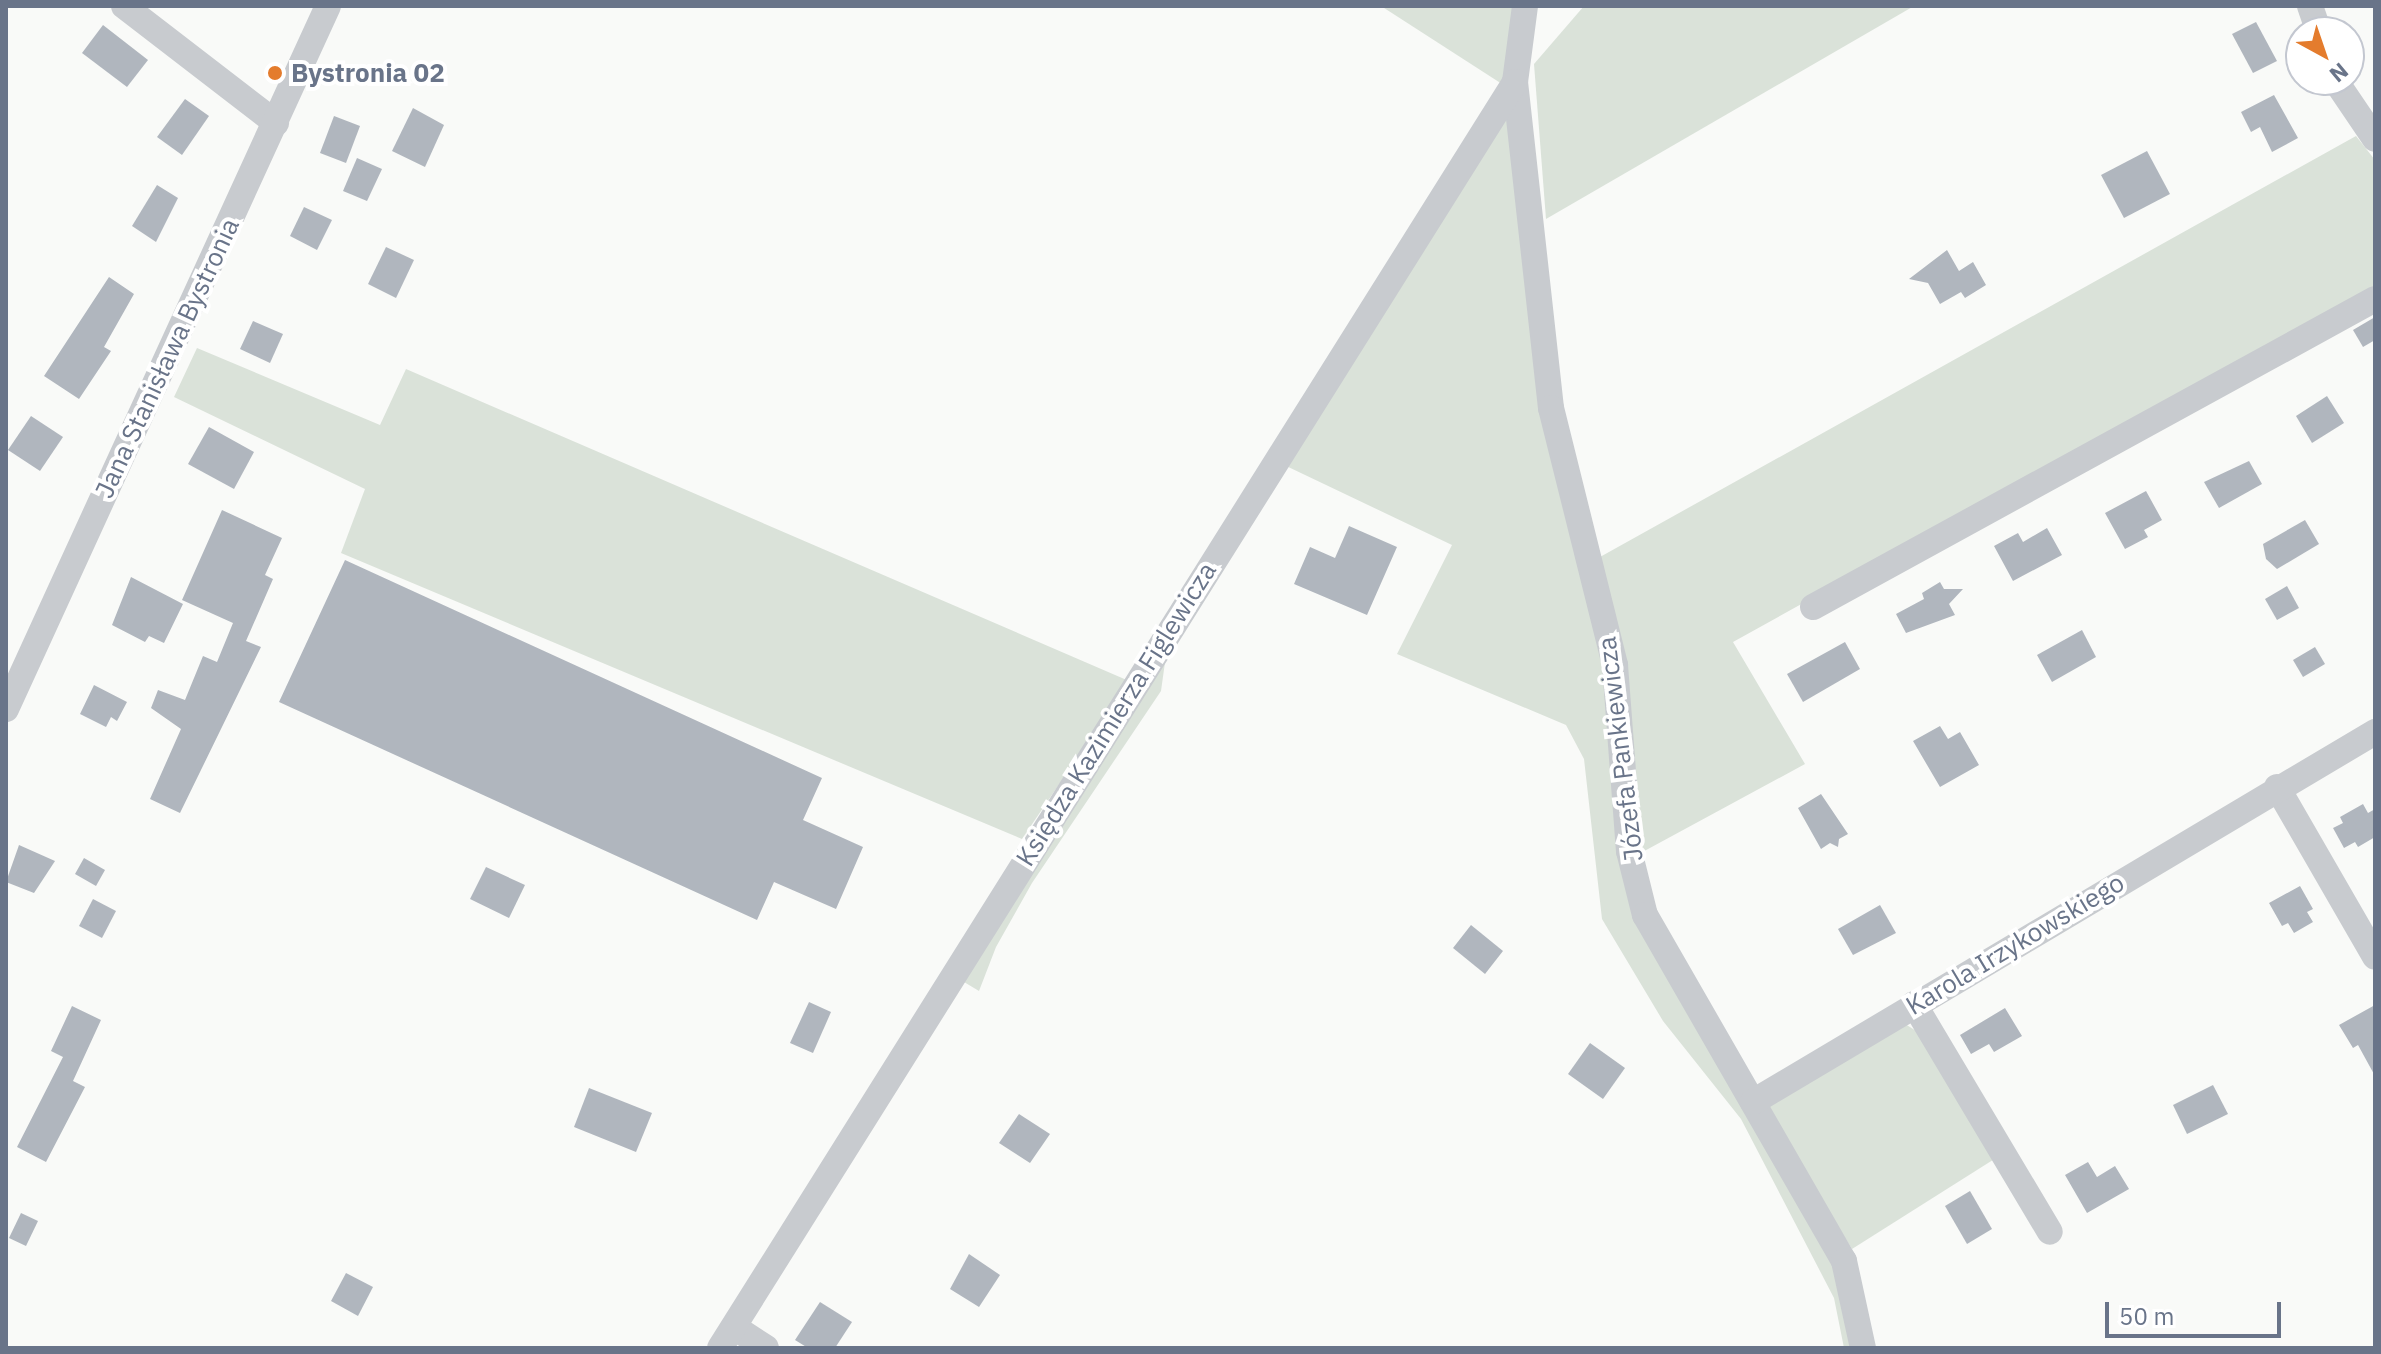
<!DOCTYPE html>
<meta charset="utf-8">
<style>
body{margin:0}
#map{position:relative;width:2381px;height:1354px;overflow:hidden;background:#f9faf8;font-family:"IBM Plex Sans",sans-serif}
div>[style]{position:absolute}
.green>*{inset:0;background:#dae2d9}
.building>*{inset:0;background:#b0b6be}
.minor>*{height:26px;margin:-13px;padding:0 13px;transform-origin:13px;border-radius:13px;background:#c8cbcf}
.dots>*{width:22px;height:22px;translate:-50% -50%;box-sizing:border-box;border:4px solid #fff;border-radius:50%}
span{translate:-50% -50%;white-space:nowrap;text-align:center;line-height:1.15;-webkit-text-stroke:8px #fff;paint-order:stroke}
.poi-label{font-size:26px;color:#697489;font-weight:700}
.left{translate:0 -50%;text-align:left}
.street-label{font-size:26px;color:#697489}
.frame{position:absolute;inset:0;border:8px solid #697489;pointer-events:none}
.north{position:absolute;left:2285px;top:16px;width:80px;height:80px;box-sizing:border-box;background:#fff;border:2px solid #c3c7d0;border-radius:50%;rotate:140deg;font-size:22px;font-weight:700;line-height:32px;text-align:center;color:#697489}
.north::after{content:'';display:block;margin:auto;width:28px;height:36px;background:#e47c2d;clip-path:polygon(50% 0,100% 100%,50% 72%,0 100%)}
.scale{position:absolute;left:2105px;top:1302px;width:176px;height:36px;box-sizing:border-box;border:4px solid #697489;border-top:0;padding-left:10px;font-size:24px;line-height:28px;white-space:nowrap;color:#697489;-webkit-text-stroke:6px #fff;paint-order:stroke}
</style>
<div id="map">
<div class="green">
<div style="clip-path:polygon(1381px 6px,1516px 6px,1502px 84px)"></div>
<div style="clip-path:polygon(1584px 6px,1914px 6px,1546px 219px,1534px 64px)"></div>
<div style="clip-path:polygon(1508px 104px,1605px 669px,1632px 907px,1838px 1262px,1856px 1348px,1844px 1348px,1834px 1298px,1741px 1119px,1663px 1021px,1602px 919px,1584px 759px,1566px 725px,1397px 654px,1452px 545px,1282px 464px)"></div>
<div style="clip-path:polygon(2356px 136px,2375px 160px,2375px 286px,1733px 642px,1805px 764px,1637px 855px,1600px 557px)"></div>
<div style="clip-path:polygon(197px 348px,380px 425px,406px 369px,1129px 681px,1022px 839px,341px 553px,365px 489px,174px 397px)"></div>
<div style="clip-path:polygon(1168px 641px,1161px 691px,1032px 883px,996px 947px,979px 991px,959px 979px)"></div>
<div style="clip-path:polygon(1902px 1022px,1924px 1036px,1996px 1158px,1852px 1249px,1761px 1104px)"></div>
</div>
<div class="building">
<div style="clip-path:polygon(2256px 22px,2277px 61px,2253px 73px,2232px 34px)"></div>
<div style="clip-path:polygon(103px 25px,148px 60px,127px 87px,82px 53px)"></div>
<div style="clip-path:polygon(2274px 95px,2298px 138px,2272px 152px,2260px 127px,2251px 132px,2241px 112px)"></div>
<div style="clip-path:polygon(185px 99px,209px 116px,182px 155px,157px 137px)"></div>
<div style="clip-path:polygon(413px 108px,444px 125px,425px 167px,392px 151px)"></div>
<div style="clip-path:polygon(334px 116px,360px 126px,346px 163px,320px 153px)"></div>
<div style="clip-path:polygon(2147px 151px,2170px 194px,2124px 218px,2101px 175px)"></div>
<div style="clip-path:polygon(357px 158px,382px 169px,367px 201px,343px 191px)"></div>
<div style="clip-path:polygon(157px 185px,178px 198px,156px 242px,132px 226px)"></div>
<div style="clip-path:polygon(304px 207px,332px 220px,317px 250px,290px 236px)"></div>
<div style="clip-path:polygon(386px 247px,414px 260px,396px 298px,368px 284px)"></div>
<div style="clip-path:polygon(1947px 250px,1959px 271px,1973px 262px,1986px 285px,1965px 298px,1961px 292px,1940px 304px,1928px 283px,1909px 279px)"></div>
<div style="clip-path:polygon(109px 277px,134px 294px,104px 347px,111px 351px,79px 399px,44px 376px)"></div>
<div style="clip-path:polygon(2375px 317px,2375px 340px,2363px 347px,2353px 330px)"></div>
<div style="clip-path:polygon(253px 321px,283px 334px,270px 363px,240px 349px)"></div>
<div style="clip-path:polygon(2327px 396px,2344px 423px,2312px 443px,2296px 416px)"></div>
<div style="clip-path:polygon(31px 416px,63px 437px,40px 471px,8px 450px)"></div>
<div style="clip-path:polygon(209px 427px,254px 452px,234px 489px,188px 464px)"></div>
<div style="clip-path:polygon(2249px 461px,2262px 484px,2219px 508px,2204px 482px)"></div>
<div style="clip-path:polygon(2146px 491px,2162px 520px,2144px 530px,2148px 537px,2125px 549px,2105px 513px)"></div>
<div style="clip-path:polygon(222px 510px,282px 538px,265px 575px,273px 579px,246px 641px,261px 647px,180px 813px,150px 799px,181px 729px,151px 708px,158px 690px,185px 700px,203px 656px,217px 662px,233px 623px,182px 600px)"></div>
<div style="clip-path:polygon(2305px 520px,2319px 544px,2277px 569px,2266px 559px,2263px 544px)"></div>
<div style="clip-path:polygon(1349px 526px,1397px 547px,1367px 615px,1294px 584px,1310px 547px,1335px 558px)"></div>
<div style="clip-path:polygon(2047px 528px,2062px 555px,2013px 581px,1994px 546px,2018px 533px,2023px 542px)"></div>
<div style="clip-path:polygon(345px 560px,822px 778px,803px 820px,863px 847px,836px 909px,774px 882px,757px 920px,279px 702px)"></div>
<div style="clip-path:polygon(131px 577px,183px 604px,164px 643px,149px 636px,145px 642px,112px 625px)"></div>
<div style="clip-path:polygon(1940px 582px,1944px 589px,1963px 589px,1949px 604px,1955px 615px,1906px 633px,1896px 614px,1924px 599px,1922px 593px)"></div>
<div style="clip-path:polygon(2287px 586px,2299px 608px,2277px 620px,2265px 599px)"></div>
<div style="clip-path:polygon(2082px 630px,2096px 657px,2052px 682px,2037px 655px)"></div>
<div style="clip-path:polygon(1845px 642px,1860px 669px,1803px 702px,1787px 674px)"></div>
<div style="clip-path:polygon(2315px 647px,2325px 664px,2303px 677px,2293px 660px)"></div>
<div style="clip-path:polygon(94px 685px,127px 702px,117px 721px,111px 717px,106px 727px,80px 714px)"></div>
<div style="clip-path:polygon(1940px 726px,1948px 739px,1960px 732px,1979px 765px,1940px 787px,1913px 741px)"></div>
<div style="clip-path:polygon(1821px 794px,1848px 834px,1839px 839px,1838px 847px,1830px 843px,1821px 849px,1798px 808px)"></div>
<div style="clip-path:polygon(2363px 804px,2368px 813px,2375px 809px,2375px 837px,2358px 847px,2355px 842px,2344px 848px,2333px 828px,2343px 823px,2340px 817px)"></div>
<div style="clip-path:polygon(19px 845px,55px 861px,34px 893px,6px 882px)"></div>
<div style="clip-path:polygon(84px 858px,105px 870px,96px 886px,75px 874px)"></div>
<div style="clip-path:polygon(486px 867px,525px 885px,509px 918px,470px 899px)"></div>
<div style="clip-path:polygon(2300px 886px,2313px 909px,2307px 912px,2313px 922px,2294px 933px,2288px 923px,2282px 926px,2269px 903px)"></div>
<div style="clip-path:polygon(93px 899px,116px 911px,102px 938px,79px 926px)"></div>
<div style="clip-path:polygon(1880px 905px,1896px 933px,1853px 955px,1838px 929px)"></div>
<div style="clip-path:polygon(1471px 925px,1503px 951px,1485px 974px,1453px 948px)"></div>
<div style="clip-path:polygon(809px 1002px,831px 1012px,813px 1053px,790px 1043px)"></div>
<div style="clip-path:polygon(2375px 1005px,2375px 1076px,2358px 1045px,2353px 1048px,2339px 1025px)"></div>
<div style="clip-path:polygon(72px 1006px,101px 1020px,73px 1081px,85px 1087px,46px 1162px,17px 1147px,63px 1057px,51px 1051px)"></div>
<div style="clip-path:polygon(2005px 1008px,2022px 1036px,1994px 1052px,1989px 1044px,1971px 1054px,1960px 1035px)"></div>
<div style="clip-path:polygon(1590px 1043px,1625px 1068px,1603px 1099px,1568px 1074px)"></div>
<div style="clip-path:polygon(2213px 1085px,2228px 1114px,2187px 1134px,2173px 1105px)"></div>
<div style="clip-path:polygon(589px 1088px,652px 1113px,636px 1152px,574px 1127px)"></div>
<div style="clip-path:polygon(1019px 1114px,1050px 1134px,1030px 1163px,999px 1143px)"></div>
<div style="clip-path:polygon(2088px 1162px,2097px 1177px,2115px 1166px,2129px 1189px,2087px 1213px,2065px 1175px)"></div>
<div style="clip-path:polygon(1970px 1191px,1992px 1229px,1967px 1244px,1945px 1206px)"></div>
<div style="clip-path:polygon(21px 1213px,38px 1221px,26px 1246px,9px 1238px)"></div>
<div style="clip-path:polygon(969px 1254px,1000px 1275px,979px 1307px,950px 1289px)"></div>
<div style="clip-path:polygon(346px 1273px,373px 1287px,358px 1316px,331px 1301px)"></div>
<div style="clip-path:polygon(820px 1302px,852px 1322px,835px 1348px,808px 1348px,795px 1340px)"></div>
</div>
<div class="minor">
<div style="left:124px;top:6px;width:192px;rotate:37.6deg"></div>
<div style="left:1525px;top:6px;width:77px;rotate:97.5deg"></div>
<div style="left:1515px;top:82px;width:328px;rotate:83.7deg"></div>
<div style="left:1551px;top:408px;width:265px;rotate:76deg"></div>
<div style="left:1615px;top:665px;width:187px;rotate:85.7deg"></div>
<div style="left:1629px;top:851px;width:66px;rotate:76deg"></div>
<div style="left:1645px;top:915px;width:399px;rotate:60.1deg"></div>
<div style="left:1844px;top:1261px;width:89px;rotate:77.7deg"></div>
<div style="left:2310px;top:6px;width:28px;rotate:71deg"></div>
<div style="left:2335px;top:80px;width:71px;rotate:55.9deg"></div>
<div style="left:1813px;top:607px;width:641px;rotate:-28.72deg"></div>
<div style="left:6px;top:709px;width:773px;rotate:-65.39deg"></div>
<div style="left:2277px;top:787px;width:196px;rotate:60deg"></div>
<div style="left:1914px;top:1004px;width:265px;rotate:59.2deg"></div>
<div style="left:1753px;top:1102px;width:724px;rotate:-30.75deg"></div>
<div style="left:734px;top:1327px;width:38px;rotate:33deg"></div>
<div style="left:720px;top:1348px;width:1495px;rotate:-57.87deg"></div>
</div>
<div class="dots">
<div style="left:275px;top:73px;background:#e47c2d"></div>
</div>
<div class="poi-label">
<span class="left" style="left:291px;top:73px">Bystronia 02</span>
</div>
<div class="street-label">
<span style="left:167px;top:358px;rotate:-65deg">Jana Stanisława Bystronia</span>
<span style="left:1116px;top:714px;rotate:-58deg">Księdza Kazimierza Figlewicza</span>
<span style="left:1620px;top:749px;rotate:-97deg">Józefa Pankiewicza</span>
<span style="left:2015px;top:944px;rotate:-31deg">Karola Irzykowskiego</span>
</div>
<div class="frame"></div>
<div class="north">N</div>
<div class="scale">50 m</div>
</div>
